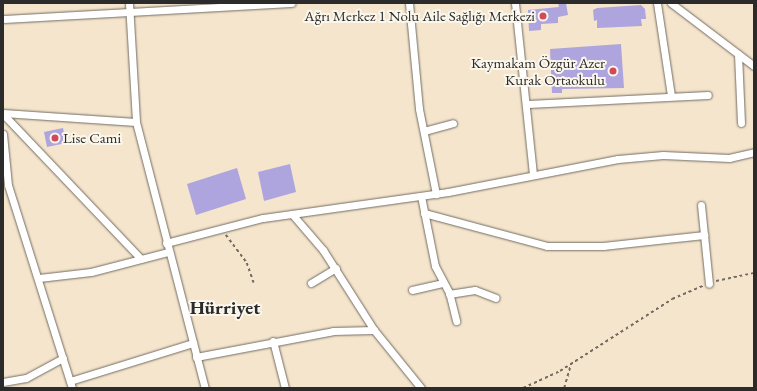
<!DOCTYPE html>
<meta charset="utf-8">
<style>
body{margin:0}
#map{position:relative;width:757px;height:391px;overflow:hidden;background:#f5e5cc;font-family:"EB Garamond",serif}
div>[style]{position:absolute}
.building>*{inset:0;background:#aea4de}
.path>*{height:1.5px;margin-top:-0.75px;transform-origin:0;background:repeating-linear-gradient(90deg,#726c63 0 3px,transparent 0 6px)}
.roads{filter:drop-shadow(0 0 1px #726c63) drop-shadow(0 0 1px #726c63)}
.street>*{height:7px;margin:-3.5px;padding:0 3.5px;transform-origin:3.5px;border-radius:3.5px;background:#fff}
.dots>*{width:11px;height:11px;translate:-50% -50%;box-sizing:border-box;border:2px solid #fbf7ec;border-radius:50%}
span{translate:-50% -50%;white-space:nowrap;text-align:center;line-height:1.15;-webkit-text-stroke:4px #fbf7ec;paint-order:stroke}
.poi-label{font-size:15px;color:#2b2b2b}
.right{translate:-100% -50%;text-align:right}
.left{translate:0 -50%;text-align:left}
.district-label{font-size:19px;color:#2b2b2b;font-weight:700}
.frame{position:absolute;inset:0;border:4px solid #2b2b2b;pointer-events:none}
</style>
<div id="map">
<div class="building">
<div style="clip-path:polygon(558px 3px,566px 3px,568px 15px,558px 17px,558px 23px,541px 24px,541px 30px,529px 31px,528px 10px,559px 7px)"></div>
<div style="clip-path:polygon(641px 5px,645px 9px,646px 19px,641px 19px,642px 26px,597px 28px,597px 20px,594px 21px,593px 10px,597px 8px)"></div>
<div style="clip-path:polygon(621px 44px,624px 88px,562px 89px,562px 93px,552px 93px,550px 49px)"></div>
<div style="clip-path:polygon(63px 128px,66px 143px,47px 147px,44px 132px)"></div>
<div style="clip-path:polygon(290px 164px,296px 192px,264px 201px,258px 172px)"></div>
<div style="clip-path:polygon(237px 168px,246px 199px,196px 215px,187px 184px)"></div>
</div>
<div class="path">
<div style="left:226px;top:235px;width:35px;rotate:53deg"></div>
<div style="left:247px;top:263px;width:21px;rotate:71deg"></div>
<div style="left:716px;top:281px;width:39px;rotate:-12deg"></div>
<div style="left:523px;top:388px;width:41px;rotate:-24.7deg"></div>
<div style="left:560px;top:371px;width:133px;rotate:-32.7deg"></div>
<div style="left:672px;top:299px;width:34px;rotate:-23deg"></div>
<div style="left:564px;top:388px;width:25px;rotate:-74deg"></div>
</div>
<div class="roads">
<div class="street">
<div style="left:129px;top:3px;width:119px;rotate:86.6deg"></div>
<div style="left:136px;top:122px;width:275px;rotate:75.5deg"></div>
<div style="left:409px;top:3px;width:106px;rotate:84.6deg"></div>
<div style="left:419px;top:109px;width:87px;rotate:78.7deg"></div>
<div style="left:515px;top:3px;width:172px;rotate:84deg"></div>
<div style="left:657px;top:3px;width:94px;rotate:81.4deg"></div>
<div style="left:671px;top:3px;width:104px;rotate:37.2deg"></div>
<div style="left:3px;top:19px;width:289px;rotate:-3.2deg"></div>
<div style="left:738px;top:54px;width:69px;rotate:87.5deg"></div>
<div style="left:528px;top:104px;width:180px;rotate:-2.9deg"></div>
<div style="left:3px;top:113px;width:133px;rotate:3.9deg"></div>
<div style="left:3px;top:114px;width:200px;rotate:46.4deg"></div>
<div style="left:424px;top:131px;width:30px;rotate:-15deg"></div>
<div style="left:3px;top:134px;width:51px;rotate:84.4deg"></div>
<div style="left:8px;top:185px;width:213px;rotate:72.5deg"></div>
<div style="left:421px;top:196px;width:71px;rotate:78.7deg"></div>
<div style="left:435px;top:266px;width:30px;rotate:62deg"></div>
<div style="left:449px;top:292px;width:30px;rotate:76deg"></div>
<div style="left:701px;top:205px;width:79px;rotate:84.2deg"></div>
<div style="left:424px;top:213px;width:127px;rotate:15deg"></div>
<div style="left:547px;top:246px;width:56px"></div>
<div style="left:603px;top:246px;width:102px;rotate:-6.2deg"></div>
<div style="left:292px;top:214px;width:48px;rotate:49.3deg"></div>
<div style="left:323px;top:250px;width:95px;rotate:57.5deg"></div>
<div style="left:374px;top:330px;width:75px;rotate:51deg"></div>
<div style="left:166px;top:243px;width:100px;rotate:-14.5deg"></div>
<div style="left:263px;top:218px;width:187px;rotate:-8deg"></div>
<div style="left:448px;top:192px;width:173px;rotate:-11deg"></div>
<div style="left:618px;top:159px;width:45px;rotate:-5.1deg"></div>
<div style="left:663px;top:155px;width:66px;rotate:2.6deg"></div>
<div style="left:729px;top:158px;width:26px;rotate:-13deg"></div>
<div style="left:39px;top:278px;width:52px;rotate:-6.6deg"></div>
<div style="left:91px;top:272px;width:80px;rotate:-14.6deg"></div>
<div style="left:311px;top:283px;width:29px;rotate:-31deg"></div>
<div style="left:412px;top:290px;width:32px;rotate:-13deg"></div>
<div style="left:449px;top:294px;width:26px;rotate:-9deg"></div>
<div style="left:475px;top:290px;width:22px;rotate:21deg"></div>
<div style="left:273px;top:341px;width:49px;rotate:75.7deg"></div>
<div style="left:196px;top:357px;width:139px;rotate:-10.7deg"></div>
<div style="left:333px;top:331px;width:41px;rotate:-1.4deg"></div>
<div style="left:70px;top:381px;width:129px;rotate:-17.2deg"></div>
<div style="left:3px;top:382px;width:23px;rotate:-10deg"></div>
<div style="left:26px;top:378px;width:42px;rotate:-28.4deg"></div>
</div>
</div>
<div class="dots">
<div style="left:543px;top:16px;background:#d1495b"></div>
<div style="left:613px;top:71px;background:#d1495b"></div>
<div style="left:55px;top:138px;background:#d1495b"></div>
</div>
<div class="poi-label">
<span class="right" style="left:535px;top:16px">Ağrı Merkez 1 Nolu Aile Sağlığı Merkezi</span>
<span class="right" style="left:605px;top:71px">Kaymakam Özgür Azer<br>Kurak Ortaokulu</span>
<span class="left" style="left:63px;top:138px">Lise Cami</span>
</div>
<div class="district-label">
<span style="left:225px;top:308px">Hürriyet</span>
</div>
<div class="frame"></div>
</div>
